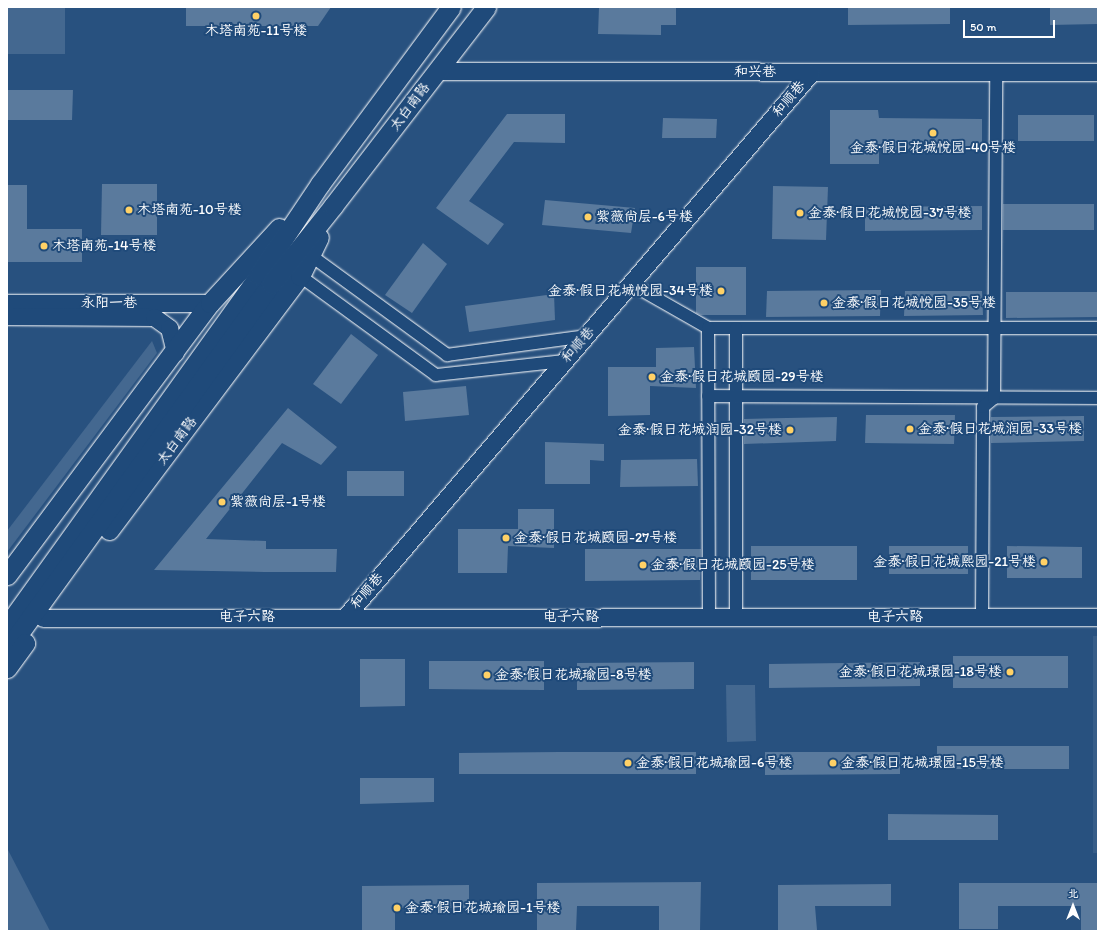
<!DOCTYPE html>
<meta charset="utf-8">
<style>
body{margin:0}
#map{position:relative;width:1105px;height:938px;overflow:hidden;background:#28517f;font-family:Itim,"LXGW WenKai TC",sans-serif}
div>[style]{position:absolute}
.built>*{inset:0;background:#375d88}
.green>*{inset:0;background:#446890}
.building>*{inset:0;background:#5a7a9d}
.roads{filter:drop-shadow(0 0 1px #fff) drop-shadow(0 0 1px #fff)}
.street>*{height:12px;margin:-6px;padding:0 6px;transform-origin:6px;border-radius:6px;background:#1f4a7a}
.secondary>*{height:17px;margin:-8.5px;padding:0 8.5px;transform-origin:8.5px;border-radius:8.5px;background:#1f4a7a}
.primary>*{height:19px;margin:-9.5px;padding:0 9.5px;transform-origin:9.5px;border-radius:9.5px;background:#1f4a7a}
.dots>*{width:11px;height:11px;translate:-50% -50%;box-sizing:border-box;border:2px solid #1f4a7a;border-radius:50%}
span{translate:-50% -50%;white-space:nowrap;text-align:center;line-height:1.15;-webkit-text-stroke:4px #1f4a7a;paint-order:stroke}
.poi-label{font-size:14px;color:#fff}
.left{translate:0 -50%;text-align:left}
.right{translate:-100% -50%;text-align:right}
.street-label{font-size:14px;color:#fff}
.frame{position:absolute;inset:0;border:8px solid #fff;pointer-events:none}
.north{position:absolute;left:1053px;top:886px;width:40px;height:40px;-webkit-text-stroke:3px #1f4a7a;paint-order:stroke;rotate:0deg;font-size:11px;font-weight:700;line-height:16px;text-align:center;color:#fff}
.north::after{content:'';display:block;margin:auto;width:14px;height:18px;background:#fff;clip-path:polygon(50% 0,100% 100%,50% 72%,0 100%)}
.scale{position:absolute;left:963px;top:20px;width:92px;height:18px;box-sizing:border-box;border:2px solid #fff;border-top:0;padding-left:5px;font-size:12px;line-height:14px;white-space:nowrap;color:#fff;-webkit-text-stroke:3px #1f4a7a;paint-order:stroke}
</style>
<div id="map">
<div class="built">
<div style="clip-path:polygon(1093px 636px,1098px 636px,1098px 853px,1093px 853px)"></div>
</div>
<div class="green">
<div style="clip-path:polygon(7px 7px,65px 7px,65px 54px,7px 54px)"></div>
<div style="clip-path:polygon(152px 341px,157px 353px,7px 552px,7px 531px)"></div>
<div style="clip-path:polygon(726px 685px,755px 685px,756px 741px,727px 742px)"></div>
<div style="clip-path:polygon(7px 848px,50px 931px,7px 931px)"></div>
</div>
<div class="building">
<div style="clip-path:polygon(186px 7px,331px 7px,318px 26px,186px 26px)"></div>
<div style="clip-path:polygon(599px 7px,676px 7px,676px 25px,661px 25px,661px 35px,598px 34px)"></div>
<div style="clip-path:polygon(848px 7px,950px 7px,950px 24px,848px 25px)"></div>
<div style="clip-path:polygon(1050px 7px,1098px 7px,1098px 24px,1050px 25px)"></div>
<div style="clip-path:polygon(7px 90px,73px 90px,72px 120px,7px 120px)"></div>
<div style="clip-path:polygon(830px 110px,878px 110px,879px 118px,982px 119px,982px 148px,879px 150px,879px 164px,830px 164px)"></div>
<div style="clip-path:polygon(507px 114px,565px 114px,565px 143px,514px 142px,469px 201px,504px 224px,488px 245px,436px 208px)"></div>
<div style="clip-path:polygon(1018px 115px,1094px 115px,1094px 141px,1018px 141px)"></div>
<div style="clip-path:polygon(663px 118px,717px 119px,716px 138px,662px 138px)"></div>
<div style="clip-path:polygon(102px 184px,157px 184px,157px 235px,101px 235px)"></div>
<div style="clip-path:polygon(7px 185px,27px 185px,27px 229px,82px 229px,82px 262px,7px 262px)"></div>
<div style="clip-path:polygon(773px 186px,828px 187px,826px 240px,772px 239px)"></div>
<div style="clip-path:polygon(545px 200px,635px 208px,631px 233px,542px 225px)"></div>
<div style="clip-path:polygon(1003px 204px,1094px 204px,1094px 230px,1003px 230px)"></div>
<div style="clip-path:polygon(982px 206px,982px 230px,865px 231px,865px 207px)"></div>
<div style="clip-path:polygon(423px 243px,447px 264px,412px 313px,385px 295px)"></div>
<div style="clip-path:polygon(696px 267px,746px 267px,746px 315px,701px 315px,696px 313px)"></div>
<div style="clip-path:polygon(881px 290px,880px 316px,766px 317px,767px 291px)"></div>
<div style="clip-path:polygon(905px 291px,982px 291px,983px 315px,904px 316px)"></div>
<div style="clip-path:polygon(1006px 292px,1098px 292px,1098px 317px,1006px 318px)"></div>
<div style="clip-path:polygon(554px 294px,555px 320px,469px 332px,465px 306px)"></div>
<div style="clip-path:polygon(351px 334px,378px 355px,341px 404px,313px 384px)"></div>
<div style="clip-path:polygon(694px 347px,696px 388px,650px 386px,650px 415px,608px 416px,608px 367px,656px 367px,656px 348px)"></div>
<div style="clip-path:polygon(466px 386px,469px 415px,405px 421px,403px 392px)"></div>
<div style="clip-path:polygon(288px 408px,337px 447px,321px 465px,282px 443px,206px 539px,266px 541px,266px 549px,337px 549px,336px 572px,265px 572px,154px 570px)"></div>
<div style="clip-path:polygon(866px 415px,955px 415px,954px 444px,865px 443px)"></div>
<div style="clip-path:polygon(1084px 416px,1084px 441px,991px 443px,991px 417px)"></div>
<div style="clip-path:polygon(837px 417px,836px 441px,744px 444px,744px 419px)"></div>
<div style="clip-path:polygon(545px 442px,604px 444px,604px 461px,590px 460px,590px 484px,545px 484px)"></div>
<div style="clip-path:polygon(697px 459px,698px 486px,620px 487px,621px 460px)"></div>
<div style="clip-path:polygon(347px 471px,404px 471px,404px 496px,347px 496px)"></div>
<div style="clip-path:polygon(518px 509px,554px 509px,554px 548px,508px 546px,507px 573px,458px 573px,458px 529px,518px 529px)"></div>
<div style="clip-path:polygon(751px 546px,857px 546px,857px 580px,751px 580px)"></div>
<div style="clip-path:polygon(889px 546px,968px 546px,968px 574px,889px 574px)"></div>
<div style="clip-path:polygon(1007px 546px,1082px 547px,1082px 578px,1007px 578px)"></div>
<div style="clip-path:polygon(585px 549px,701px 549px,700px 580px,585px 581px)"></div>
<div style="clip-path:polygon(953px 656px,1068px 656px,1068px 688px,953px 688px)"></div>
<div style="clip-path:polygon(360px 659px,405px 659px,405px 706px,360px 707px)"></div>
<div style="clip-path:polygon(429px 661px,544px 661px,544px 690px,429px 689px)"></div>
<div style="clip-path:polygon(694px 662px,694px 689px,577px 690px,577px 663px)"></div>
<div style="clip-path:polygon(920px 662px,920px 686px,769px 688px,769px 664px)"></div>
<div style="clip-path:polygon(937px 746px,1069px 746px,1069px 769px,937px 769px)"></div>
<div style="clip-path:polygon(560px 752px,696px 752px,696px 774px,459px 774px,459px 753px)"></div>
<div style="clip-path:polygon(765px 752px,900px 752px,900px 774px,765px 775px)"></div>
<div style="clip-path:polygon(360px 778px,434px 778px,434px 802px,360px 804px)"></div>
<div style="clip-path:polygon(888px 814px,998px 815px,998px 840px,888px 840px)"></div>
<div style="clip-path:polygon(701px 882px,700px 931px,659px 931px,659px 906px,577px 906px,576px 931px,537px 931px,537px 883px)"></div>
<div style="clip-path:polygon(959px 883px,1098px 883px,1098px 930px,1081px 930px,1081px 906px,998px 906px,998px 929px,959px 929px)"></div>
<div style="clip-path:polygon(891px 884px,891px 906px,815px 906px,817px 930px,778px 930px,778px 885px)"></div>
<div style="clip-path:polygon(469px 885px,469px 908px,395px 908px,395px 930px,362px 931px,362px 886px)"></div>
</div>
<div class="roads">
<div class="street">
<div style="left:310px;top:255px;width:170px;rotate:36.1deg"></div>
<div style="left:447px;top:355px;width:141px;rotate:-7.7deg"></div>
<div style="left:300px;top:276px;width:168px;rotate:36.1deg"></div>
<div style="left:436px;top:375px;width:130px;rotate:-6.2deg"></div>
<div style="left:631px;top:284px;width:89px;rotate:29.7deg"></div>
<div style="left:708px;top:328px;width:390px"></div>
<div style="left:708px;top:328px;width:289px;rotate:89.8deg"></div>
<div style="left:736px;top:328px;width:289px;rotate:90deg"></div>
<div style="left:708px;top:396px;width:390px;rotate:0.3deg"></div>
<div style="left:982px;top:617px;width:210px;rotate:-89.7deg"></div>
<div style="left:983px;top:407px;width:14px;rotate:-39deg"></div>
<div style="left:994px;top:398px;width:325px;rotate:-89.6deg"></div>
</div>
<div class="secondary">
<div style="left:437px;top:71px;width:661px;rotate:0.09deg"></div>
<div style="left:7px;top:303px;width:203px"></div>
<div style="left:7px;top:316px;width:147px;rotate:0.4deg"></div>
<div style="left:154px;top:317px;width:19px;rotate:36deg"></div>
<div style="left:169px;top:328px;width:25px;rotate:76deg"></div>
<div style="left:345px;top:617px;width:716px;rotate:-49.42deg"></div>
<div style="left:43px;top:618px;width:1055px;rotate:-0.05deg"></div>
</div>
<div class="primary">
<div style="left:109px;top:530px;width:318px;rotate:-53.1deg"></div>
<div style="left:300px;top:276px;width:43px;rotate:-64deg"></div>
<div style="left:7px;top:575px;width:339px;rotate:-53.3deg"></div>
<div style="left:210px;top:303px;width:102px;rotate:-47.4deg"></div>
<div style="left:7px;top:626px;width:432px;rotate:-54.3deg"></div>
<div style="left:259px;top:275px;width:110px;rotate:-56.2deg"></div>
<div style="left:320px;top:184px;width:220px;rotate:-53.5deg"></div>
<div style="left:7px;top:650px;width:451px;rotate:-54.2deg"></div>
<div style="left:271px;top:284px;width:100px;rotate:-51.5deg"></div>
<div style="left:333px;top:206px;width:251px;rotate:-52.4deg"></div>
<div style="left:7px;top:668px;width:31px;rotate:-54deg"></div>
</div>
</div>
<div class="dots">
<div style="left:256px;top:16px;background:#ffd166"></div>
<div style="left:933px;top:133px;background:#ffd166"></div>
<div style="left:129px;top:210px;background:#ffd166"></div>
<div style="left:800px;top:213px;background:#ffd166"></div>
<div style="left:588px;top:217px;background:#ffd166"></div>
<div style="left:44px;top:246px;background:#ffd166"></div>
<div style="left:721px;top:291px;background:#ffd166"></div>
<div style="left:824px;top:303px;background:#ffd166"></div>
<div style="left:652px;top:377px;background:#ffd166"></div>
<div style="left:910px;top:429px;background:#ffd166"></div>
<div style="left:790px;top:430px;background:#ffd166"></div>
<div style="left:222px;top:502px;background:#ffd166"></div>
<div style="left:506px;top:538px;background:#ffd166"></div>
<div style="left:1044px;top:562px;background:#ffd166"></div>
<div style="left:643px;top:565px;background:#ffd166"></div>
<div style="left:1010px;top:672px;background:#ffd166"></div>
<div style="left:487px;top:675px;background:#ffd166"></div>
<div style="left:628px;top:763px;background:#ffd166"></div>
<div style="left:833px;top:763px;background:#ffd166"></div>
<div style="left:397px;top:908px;background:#ffd166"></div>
</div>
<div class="poi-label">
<span style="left:256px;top:31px">木塔南苑-11号楼</span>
<span style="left:933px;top:148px">金泰·假日花城悦园-40号楼</span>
<span class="left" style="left:137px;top:210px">木塔南苑-10号楼</span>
<span class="left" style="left:808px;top:213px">金泰·假日花城悦园-37号楼</span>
<span class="left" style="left:596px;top:217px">紫薇尚层-6号楼</span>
<span class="left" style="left:52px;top:246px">木塔南苑-14号楼</span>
<span class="right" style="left:713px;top:291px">金泰·假日花城悦园-34号楼</span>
<span class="left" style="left:832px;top:303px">金泰·假日花城悦园-35号楼</span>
<span class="left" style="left:660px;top:377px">金泰·假日花城颐园-29号楼</span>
<span class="left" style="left:918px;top:429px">金泰·假日花城润园-33号楼</span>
<span class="right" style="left:782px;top:430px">金泰·假日花城润园-32号楼</span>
<span class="left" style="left:230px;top:502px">紫薇尚层-1号楼</span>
<span class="left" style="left:514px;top:538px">金泰·假日花城颐园-27号楼</span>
<span class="right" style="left:1036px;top:562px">金泰·假日花城熙园-21号楼</span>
<span class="left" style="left:651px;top:565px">金泰·假日花城颐园-25号楼</span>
<span class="right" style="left:1002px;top:672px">金泰·假日花城璟园-18号楼</span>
<span class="left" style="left:495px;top:675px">金泰·假日花城瑜园-8号楼</span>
<span class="left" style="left:636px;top:763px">金泰·假日花城瑜园-6号楼</span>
<span class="left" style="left:841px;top:763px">金泰·假日花城璟园-15号楼</span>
<span class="left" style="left:405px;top:908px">金泰·假日花城瑜园-1号楼</span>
</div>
<div class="street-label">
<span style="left:755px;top:72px">和兴巷</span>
<span style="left:789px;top:99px;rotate:-50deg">和顺巷</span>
<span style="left:410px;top:107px;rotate:-53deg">太白南路</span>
<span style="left:109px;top:303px">永阳一巷</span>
<span style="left:578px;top:345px;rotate:-49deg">和顺巷</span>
<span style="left:177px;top:441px;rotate:-53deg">太白南路</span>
<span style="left:367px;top:591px;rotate:-49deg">和顺巷</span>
<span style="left:247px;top:617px">电子六路</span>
<span style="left:571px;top:617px">电子六路</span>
<span style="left:895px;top:617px">电子六路</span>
</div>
<div class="frame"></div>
<div class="north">北</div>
<div class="scale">50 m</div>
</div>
